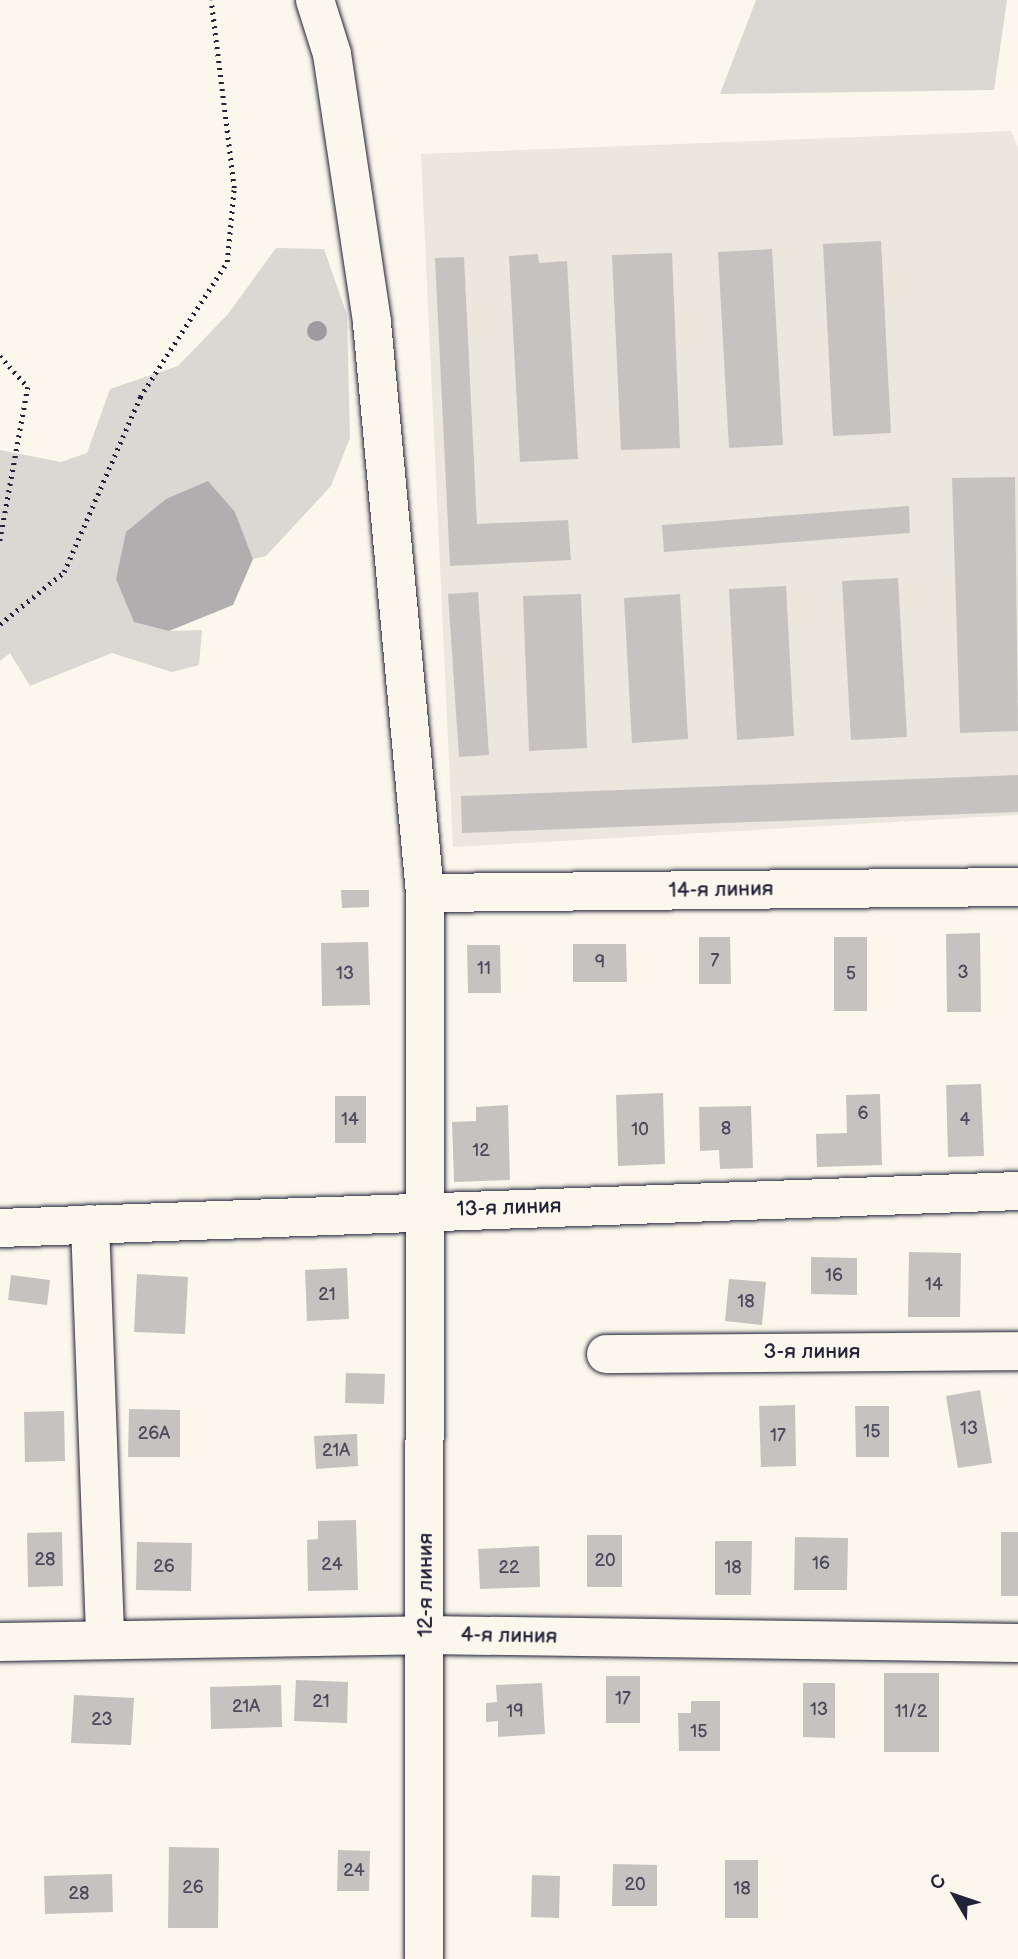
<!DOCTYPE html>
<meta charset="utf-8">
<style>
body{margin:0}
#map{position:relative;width:1018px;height:1959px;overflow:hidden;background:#fbf7ec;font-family:"Balsamiq Sans",sans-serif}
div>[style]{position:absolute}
.built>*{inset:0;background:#ebe7df}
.green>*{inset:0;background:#dbd8d3}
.water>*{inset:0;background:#b1aeb0}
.building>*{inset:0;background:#c6c2c0}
.path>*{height:4.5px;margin-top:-2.25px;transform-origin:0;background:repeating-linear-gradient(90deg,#22223b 0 2px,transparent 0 7px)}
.roads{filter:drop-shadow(0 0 2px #22223b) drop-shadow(0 0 2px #22223b)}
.minor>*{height:38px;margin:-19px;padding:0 19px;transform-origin:19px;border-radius:19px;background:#fbf7ec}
.trees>*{width:20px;height:20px;margin:-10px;border-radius:50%;background:#9d9ba0}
span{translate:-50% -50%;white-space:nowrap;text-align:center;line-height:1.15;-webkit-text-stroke:5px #fbf7ec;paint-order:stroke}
.number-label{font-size:18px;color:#4b4a5c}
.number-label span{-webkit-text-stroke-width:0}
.street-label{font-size:21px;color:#22223b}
.north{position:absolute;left:920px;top:1861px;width:70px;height:70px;-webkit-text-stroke:5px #fbf7ec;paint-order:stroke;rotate:309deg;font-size:19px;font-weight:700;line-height:28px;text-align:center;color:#22223b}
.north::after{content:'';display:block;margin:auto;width:24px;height:32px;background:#22223b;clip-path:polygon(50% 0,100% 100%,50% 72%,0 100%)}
</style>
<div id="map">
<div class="built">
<div style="clip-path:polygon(1011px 131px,1018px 147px,1018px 815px,453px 847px,421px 154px)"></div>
</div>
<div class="green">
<div style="clip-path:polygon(756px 0,1007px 0,994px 90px,720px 94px)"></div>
<div style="clip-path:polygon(276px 248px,324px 249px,347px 315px,350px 438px,331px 486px,266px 556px,253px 559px,235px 512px,169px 631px,202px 630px,199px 665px,172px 672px,112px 653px,30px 686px,10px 653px,0 661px,0 450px,61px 462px,87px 453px,110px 389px,178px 366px,228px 314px)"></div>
</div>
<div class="water">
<div style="clip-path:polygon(208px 481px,235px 512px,253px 559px,233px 605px,169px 631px,134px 622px,116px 579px,126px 532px,166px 499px)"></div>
</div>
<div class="building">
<div style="clip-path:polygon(881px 241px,891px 433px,833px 436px,823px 244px)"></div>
<div style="clip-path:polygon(772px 249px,783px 445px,729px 448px,718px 252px)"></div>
<div style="clip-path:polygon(672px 253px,680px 448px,621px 450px,612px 255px)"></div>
<div style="clip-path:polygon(538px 254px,539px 263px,567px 261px,578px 459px,520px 462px,509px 256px)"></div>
<div style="clip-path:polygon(464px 257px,477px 524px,568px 520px,571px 560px,450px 566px,435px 258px)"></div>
<div style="clip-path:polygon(1015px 477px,1018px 731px,960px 733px,952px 478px)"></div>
<div style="clip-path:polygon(909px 506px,910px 533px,664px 552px,662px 525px)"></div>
<div style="clip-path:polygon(898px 578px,907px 737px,851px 740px,842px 581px)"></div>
<div style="clip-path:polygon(786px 586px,794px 736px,737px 740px,729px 589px)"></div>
<div style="clip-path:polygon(478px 592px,489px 755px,459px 757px,448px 594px)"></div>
<div style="clip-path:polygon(581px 594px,587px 748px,529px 751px,523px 596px)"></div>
<div style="clip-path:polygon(680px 594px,688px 739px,632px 743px,624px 598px)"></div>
<div style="clip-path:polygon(1018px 775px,1018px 812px,462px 833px,461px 796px)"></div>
<div style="clip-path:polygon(341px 890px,369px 890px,369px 907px,342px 908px)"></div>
<div style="clip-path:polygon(980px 933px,981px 1012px,947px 1012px,946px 934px)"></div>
<div style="clip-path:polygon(699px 937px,730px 937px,731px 984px,699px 984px)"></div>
<div style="clip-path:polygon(834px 937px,867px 937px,867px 1011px,834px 1011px)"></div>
<div style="clip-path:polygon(368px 942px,370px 1005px,322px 1006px,321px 943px)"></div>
<div style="clip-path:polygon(573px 944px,626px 944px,627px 982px,573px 982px)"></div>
<div style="clip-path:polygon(467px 945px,500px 945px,501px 993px,468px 993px)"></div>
<div style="clip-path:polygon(981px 1084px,984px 1156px,948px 1157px,946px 1085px)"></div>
<div style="clip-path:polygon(663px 1093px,665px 1164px,618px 1166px,616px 1095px)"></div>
<div style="clip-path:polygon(880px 1094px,882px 1165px,817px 1167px,816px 1134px,847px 1133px,846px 1095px)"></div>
<div style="clip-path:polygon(335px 1096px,366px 1096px,366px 1143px,335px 1143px)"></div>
<div style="clip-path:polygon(508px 1105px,510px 1180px,454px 1182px,452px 1122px,476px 1121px,476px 1107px)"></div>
<div style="clip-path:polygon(751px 1106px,753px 1168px,720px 1169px,719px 1150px,700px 1151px,699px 1107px)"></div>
<div style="clip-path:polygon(909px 1252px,961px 1253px,960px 1317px,908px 1317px)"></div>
<div style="clip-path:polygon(811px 1257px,857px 1258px,857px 1295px,811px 1294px)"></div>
<div style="clip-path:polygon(347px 1268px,349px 1319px,307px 1321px,305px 1270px)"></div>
<div style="clip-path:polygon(137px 1274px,188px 1277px,185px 1334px,134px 1332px)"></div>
<div style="clip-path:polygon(11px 1275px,50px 1280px,47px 1305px,8px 1300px)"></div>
<div style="clip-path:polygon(729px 1279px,766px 1282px,762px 1325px,725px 1321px)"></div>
<div style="clip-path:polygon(346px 1373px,385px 1374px,384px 1404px,345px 1403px)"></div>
<div style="clip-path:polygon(980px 1390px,992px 1463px,958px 1468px,946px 1396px)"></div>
<div style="clip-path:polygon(795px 1405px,796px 1466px,761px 1467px,759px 1406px)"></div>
<div style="clip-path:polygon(855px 1406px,889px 1406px,889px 1457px,856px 1457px)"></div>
<div style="clip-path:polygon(129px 1409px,180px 1410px,180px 1457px,128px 1457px)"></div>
<div style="clip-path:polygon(64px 1411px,65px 1461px,25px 1462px,24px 1412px)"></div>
<div style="clip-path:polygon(357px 1434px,358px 1466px,316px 1469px,314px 1436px)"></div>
<div style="clip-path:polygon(356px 1520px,358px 1590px,308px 1591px,307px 1540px,318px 1539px,318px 1521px)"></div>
<div style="clip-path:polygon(62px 1532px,63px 1586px,28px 1587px,27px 1533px)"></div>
<div style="clip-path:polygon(1001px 1532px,1018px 1532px,1018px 1596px,1001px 1596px)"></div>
<div style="clip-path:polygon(587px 1535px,622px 1535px,622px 1587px,587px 1587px)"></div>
<div style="clip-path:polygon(795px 1537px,848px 1538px,847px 1590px,794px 1590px)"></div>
<div style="clip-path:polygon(715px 1541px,752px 1541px,751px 1595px,715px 1595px)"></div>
<div style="clip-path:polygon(137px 1542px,192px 1543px,191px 1591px,136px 1590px)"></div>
<div style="clip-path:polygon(539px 1546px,540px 1587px,480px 1589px,478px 1549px)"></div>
<div style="clip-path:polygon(884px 1673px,939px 1673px,939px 1752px,884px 1752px)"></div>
<div style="clip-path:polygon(606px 1676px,640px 1676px,640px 1723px,606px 1723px)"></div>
<div style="clip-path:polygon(296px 1680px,348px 1682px,347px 1723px,294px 1721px)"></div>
<div style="clip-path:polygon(542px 1683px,545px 1734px,498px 1737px,498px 1721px,486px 1722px,486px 1703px,497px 1702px,496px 1685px)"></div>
<div style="clip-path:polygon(803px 1683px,835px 1683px,835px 1738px,803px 1737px)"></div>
<div style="clip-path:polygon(281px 1685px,282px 1727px,211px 1729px,210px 1687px)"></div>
<div style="clip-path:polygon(74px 1695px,134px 1698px,131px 1745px,71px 1743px)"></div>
<div style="clip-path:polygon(691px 1701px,720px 1701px,720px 1751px,679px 1751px,678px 1713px,691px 1713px)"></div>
<div style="clip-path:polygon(169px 1847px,219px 1848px,218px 1928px,168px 1928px)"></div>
<div style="clip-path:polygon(338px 1850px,370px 1851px,369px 1891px,337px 1891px)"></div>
<div style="clip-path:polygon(725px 1860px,758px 1860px,758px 1918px,725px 1918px)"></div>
<div style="clip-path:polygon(613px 1864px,657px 1865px,657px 1906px,612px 1906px)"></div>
<div style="clip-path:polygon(112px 1874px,113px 1912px,45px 1914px,44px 1876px)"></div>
<div style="clip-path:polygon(532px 1875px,560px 1876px,559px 1918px,531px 1917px)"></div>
</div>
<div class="path">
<div style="left:0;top:356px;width:42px;rotate:47.9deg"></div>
<div style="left:28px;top:387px;width:157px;rotate:100.3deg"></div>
<div style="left:0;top:624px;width:82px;rotate:-39.1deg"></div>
<div style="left:64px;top:572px;width:191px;rotate:-66.5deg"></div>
<div style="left:140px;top:397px;width:161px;rotate:-57.2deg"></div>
<div style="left:227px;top:262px;width:74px;rotate:-84.6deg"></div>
<div style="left:234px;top:188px;width:189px;rotate:-97deg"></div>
</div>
<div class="roads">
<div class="minor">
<div style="left:315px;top:0;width:57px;rotate:72.5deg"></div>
<div style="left:332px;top:54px;width:272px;rotate:81.5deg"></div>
<div style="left:372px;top:323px;width:572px;rotate:84.69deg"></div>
<div style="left:425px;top:893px;width:1066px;rotate:90.05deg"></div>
<div style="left:425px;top:893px;width:593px;rotate:-0.58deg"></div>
<div style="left:90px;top:1224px;width:416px;rotate:87.9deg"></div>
<div style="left:0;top:1228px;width:1019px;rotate:-2.08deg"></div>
<div style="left:606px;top:1354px;width:412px;rotate:-0.4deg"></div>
<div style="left:0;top:1642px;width:426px;rotate:-0.9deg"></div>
<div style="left:426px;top:1635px;width:592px;rotate:0.77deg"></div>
</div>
</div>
<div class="trees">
<div style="left:317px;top:331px"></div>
</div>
<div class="number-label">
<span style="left:715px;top:961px">7</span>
<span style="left:600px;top:963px">9</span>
<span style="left:484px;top:969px">11</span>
<span style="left:963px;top:973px">3</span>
<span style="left:345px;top:974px">13</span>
<span style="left:851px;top:974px">5</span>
<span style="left:863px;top:1114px">6</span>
<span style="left:350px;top:1120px">14</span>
<span style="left:965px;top:1120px">4</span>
<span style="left:726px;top:1129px">8</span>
<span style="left:640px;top:1130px">10</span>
<span style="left:481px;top:1151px">12</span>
<span style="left:834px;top:1276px">16</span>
<span style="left:934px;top:1285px">14</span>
<span style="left:327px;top:1295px">21</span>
<span style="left:746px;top:1302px">18</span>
<span style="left:969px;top:1429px">13</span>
<span style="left:872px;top:1432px">15</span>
<span style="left:154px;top:1434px">26А</span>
<span style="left:778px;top:1436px">17</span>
<span style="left:336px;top:1451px">21А</span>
<span style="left:45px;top:1560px">28</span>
<span style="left:605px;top:1561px">20</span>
<span style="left:821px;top:1564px">16</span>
<span style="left:332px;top:1565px">24</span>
<span style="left:164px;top:1567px">26</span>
<span style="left:509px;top:1568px">22</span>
<span style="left:733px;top:1568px">18</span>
<span style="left:623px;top:1699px">17</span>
<span style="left:321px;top:1702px">21</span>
<span style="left:246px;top:1707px">21А</span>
<span style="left:819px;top:1710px">13</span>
<span style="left:515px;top:1712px">19</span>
<span style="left:911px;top:1712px">11/2</span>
<span style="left:102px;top:1720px">23</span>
<span style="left:699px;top:1732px">15</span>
<span style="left:354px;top:1871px">24</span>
<span style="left:635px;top:1885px">20</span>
<span style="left:193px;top:1888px">26</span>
<span style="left:742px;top:1889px">18</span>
<span style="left:79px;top:1894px">28</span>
</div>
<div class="street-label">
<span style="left:721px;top:890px;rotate:-1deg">14-я линия</span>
<span style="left:509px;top:1208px;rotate:-2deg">13-я линия</span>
<span style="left:812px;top:1352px">3-я линия</span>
<span style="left:426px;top:1585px;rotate:-90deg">12-я линия</span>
<span style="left:509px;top:1636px;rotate:1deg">4-я линия</span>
</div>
<div class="north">С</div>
</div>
